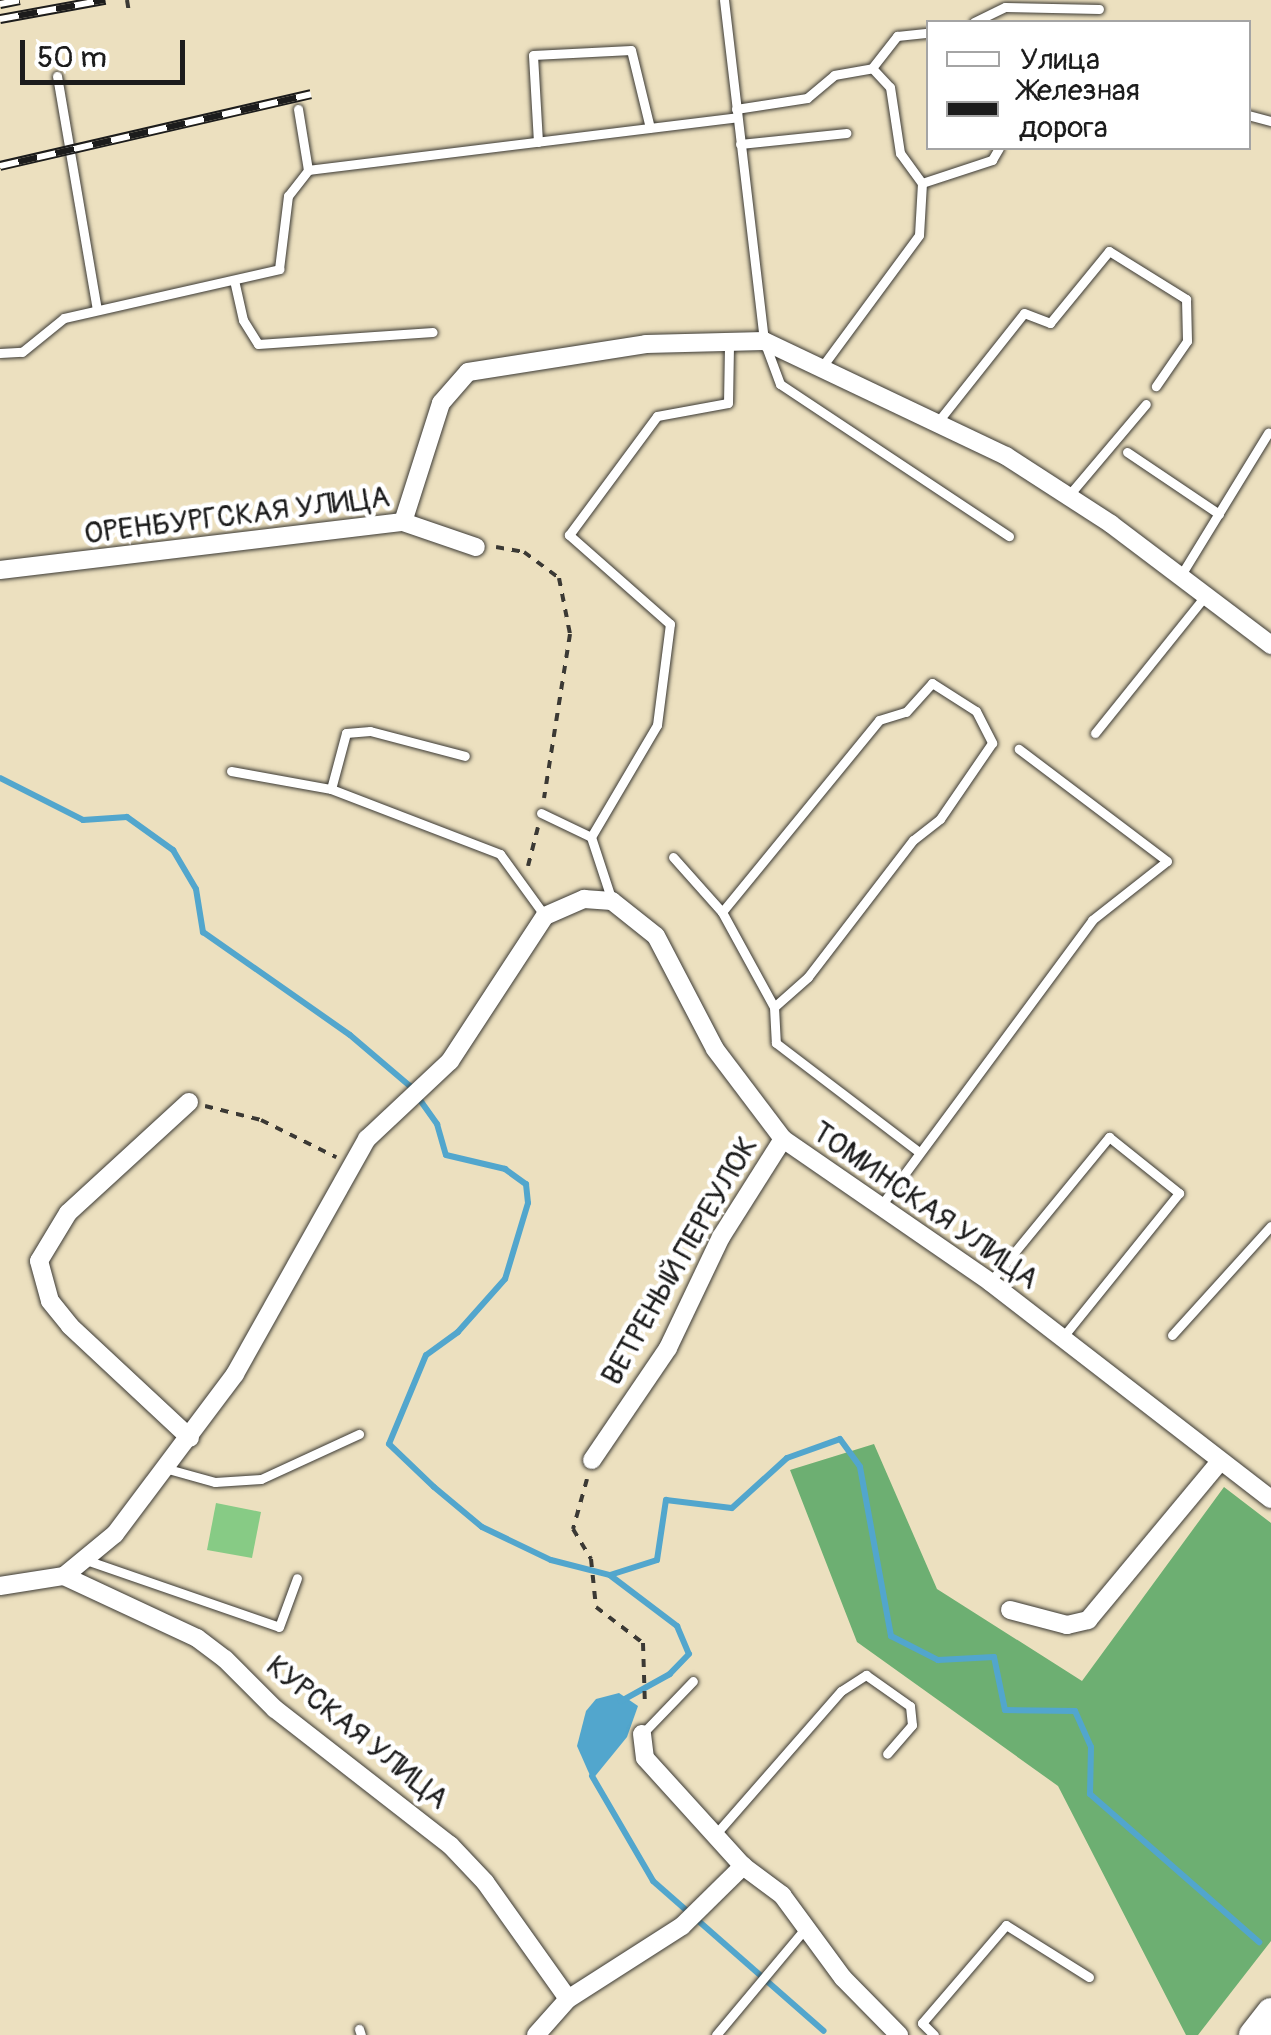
<!DOCTYPE html>
<meta charset="utf-8">
<style>
body{margin:0}
#map{position:relative;width:1271px;height:2035px;overflow:hidden;background:#ece0bf;font-family:Pangolin,sans-serif}
div>[style]{position:absolute}
.green>*{inset:0;background:#87cb85}
.forest>*{inset:0;background:#6daf72}
.water>*{inset:0;background:#52a6cd}
.stream>*{height:6px;margin:-3px;padding:0 3px;transform-origin:3px;border-radius:3px;background:#52a6cd}
.path>*{height:4px;margin-top:-2px;transform-origin:0;background:repeating-linear-gradient(90deg,#3b3934 0 8px,transparent 0 16px)}
.roads{filter:drop-shadow(0 0 2px #3b3934) drop-shadow(0 0 2px #3b3934)}
.service>*{height:9px;margin:-4.5px;padding:0 4.5px;transform-origin:4.5px;border-radius:4.5px;background:#fff}
.minor>*{height:18px;margin:-9px;padding:0 9px;transform-origin:9px;border-radius:9px;background:#fff}
.secondary>*{height:28px;margin:-14px;padding:0 14px;transform-origin:14px;border-radius:14px;background:#fff}
.rail>*{height:10px;margin-top:-5px;transform-origin:0;background:repeating-linear-gradient(90deg,#fff 0 19px,#1c1c1c 0 38px);box-sizing:border-box;border-block:2px solid #1c1c1c}
span{translate:-50% -50%;white-space:nowrap;text-align:center;line-height:1.15;-webkit-text-stroke:9px #fff;paint-order:stroke}
.street-label{font-size:30px;color:#1c1c1c}
.legend{position:absolute;left:926px;top:20px;width:325px;height:130px;box-sizing:border-box;background:#fff;border:2px solid #a4a4a4;margin:0;padding:12px 18px;list-style:none;font-size:30px;color:#1c1c1c}
.legend li{display:flex;align-items:center;gap:20px;height:50px}
.legend b{width:50px;border:2px solid #a4a4a4}
.scale{position:absolute;left:20px;top:40px;width:165px;height:45px;box-sizing:border-box;border:5px solid #1c1c1c;border-top:0;padding-left:12px;font-size:30px;line-height:35px;white-space:nowrap;color:#1c1c1c;-webkit-text-stroke:8px #fff;paint-order:stroke}
</style>
<div id="map">
<div class="green">
<div style="clip-path:polygon(216px 1503px,261px 1512px,252px 1558px,207px 1550px)"></div>
</div>
<div class="forest">
<div style="clip-path:polygon(874px 1444px,937px 1589px,1082px 1681px,1224px 1487px,1271px 1523px,1271px 1941px,1198px 2035px,1186px 2035px,1058px 1786px,857px 1642px,790px 1470px)"></div>
</div>
<div class="water">
<div style="clip-path:polygon(619px 1693px,638px 1706px,627px 1737px,592px 1780px,577px 1746px,586px 1711px,596px 1699px)"></div>
</div>
<div class="stream">
<div style="left:0;top:778px;width:93px;rotate:26.8deg"></div>
<div style="left:83px;top:820px;width:44px;rotate:-3.9deg"></div>
<div style="left:127px;top:817px;width:57px;rotate:35.7deg"></div>
<div style="left:173px;top:850px;width:45px;rotate:59.5deg"></div>
<div style="left:196px;top:889px;width:44px;rotate:80.8deg"></div>
<div style="left:203px;top:932px;width:179px;rotate:35deg"></div>
<div style="left:350px;top:1035px;width:79px;rotate:40.4deg"></div>
<div style="left:410px;top:1086px;width:47px;rotate:54.6deg"></div>
<div style="left:437px;top:1124px;width:32px;rotate:74deg"></div>
<div style="left:446px;top:1155px;width:61px;rotate:13.3deg"></div>
<div style="left:505px;top:1169px;width:26px;rotate:36deg"></div>
<div style="left:526px;top:1184px;width:19px;rotate:84deg"></div>
<div style="left:528px;top:1203px;width:79px;rotate:106.8deg"></div>
<div style="left:505px;top:1279px;width:71px;rotate:131.6deg"></div>
<div style="left:458px;top:1332px;width:39px;rotate:144deg"></div>
<div style="left:426px;top:1355px;width:96px;rotate:112.6deg"></div>
<div style="left:389px;top:1444px;width:62px;rotate:43.7deg"></div>
<div style="left:434px;top:1487px;width:62px;rotate:39.8deg"></div>
<div style="left:482px;top:1527px;width:76px;rotate:25.6deg"></div>
<div style="left:551px;top:1560px;width:61px;rotate:14.3deg"></div>
<div style="left:610px;top:1575px;width:49px;rotate:-17.7deg"></div>
<div style="left:657px;top:1560px;width:61px;rotate:-81.5deg"></div>
<div style="left:666px;top:1500px;width:66px;rotate:6.9deg"></div>
<div style="left:732px;top:1508px;width:74px;rotate:-42.3deg"></div>
<div style="left:787px;top:1458px;width:56px;rotate:-19.7deg"></div>
<div style="left:840px;top:1439px;width:34px;rotate:54deg"></div>
<div style="left:860px;top:1467px;width:172px;rotate:79.6deg"></div>
<div style="left:891px;top:1636px;width:53px;rotate:27.1deg"></div>
<div style="left:938px;top:1660px;width:56px;rotate:-3.1deg"></div>
<div style="left:994px;top:1657px;width:54px;rotate:78.3deg"></div>
<div style="left:1005px;top:1710px;width:70px;rotate:0.8deg"></div>
<div style="left:1075px;top:1711px;width:39px;rotate:66deg"></div>
<div style="left:1091px;top:1747px;width:47px;rotate:91.2deg"></div>
<div style="left:1090px;top:1794px;width:225px;rotate:41.2deg"></div>
<div style="left:611px;top:1576px;width:83px;rotate:37.1deg"></div>
<div style="left:677px;top:1626px;width:30px;rotate:67deg"></div>
<div style="left:689px;top:1654px;width:28px;rotate:134deg"></div>
<div style="left:670px;top:1674px;width:56px;rotate:151.1deg"></div>
<div style="left:592px;top:1776px;width:121px;rotate:59.8deg"></div>
<div style="left:653px;top:1881px;width:227px;rotate:41.3deg"></div>
</div>
<div class="path">
<div style="left:127px;top:0;width:13px;rotate:81deg"></div>
<div style="left:496px;top:547px;width:28px;rotate:10deg"></div>
<div style="left:524px;top:552px;width:44px;rotate:36.6deg"></div>
<div style="left:559px;top:578px;width:57px;rotate:78.9deg"></div>
<div style="left:570px;top:634px;width:166px;rotate:99deg"></div>
<div style="left:528px;top:866px;width:40px;rotate:-75.6deg"></div>
<div style="left:205px;top:1106px;width:58px;rotate:14deg"></div>
<div style="left:261px;top:1120px;width:84px;rotate:26.3deg"></div>
<div style="left:587px;top:1479px;width:52px;rotate:105.6deg"></div>
<div style="left:573px;top:1529px;width:35px;rotate:59deg"></div>
<div style="left:591px;top:1559px;width:48px;rotate:84.1deg"></div>
<div style="left:596px;top:1607px;width:59px;rotate:37.5deg"></div>
<div style="left:643px;top:1643px;width:63px;rotate:88.2deg"></div>
</div>
<div class="roads">
<div class="service">
<div style="left:724px;top:0;width:343px;rotate:83.3deg"></div>
<div style="left:764px;top:341px;width:46px;rotate:69.6deg"></div>
<div style="left:780px;top:384px;width:275px;rotate:33.6deg"></div>
<div style="left:974px;top:22px;width:34px;rotate:-26deg"></div>
<div style="left:1005px;top:7px;width:94px;rotate:1.2deg"></div>
<div style="left:872px;top:68px;width:41px;rotate:-52deg"></div>
<div style="left:897px;top:36px;width:31px;rotate:-6deg"></div>
<div style="left:57px;top:76px;width:237px;rotate:80.3deg"></div>
<div style="left:298px;top:109px;width:62px;rotate:80.7deg"></div>
<div style="left:736px;top:109px;width:72px;rotate:-8.8deg"></div>
<div style="left:807px;top:98px;width:35px;rotate:-40deg"></div>
<div style="left:834px;top:75px;width:39px;rotate:-10deg"></div>
<div style="left:872px;top:68px;width:26px;rotate:47deg"></div>
<div style="left:890px;top:87px;width:67px;rotate:81.4deg"></div>
<div style="left:900px;top:153px;width:37px;rotate:54deg"></div>
<div style="left:1248px;top:115px;width:24px;rotate:15deg"></div>
<div style="left:538px;top:142px;width:87px;rotate:-93.3deg"></div>
<div style="left:533px;top:55px;width:98px;rotate:-2.9deg"></div>
<div style="left:631px;top:50px;width:80px;rotate:76.3deg"></div>
<div style="left:740px;top:144px;width:107px;rotate:-5.9deg"></div>
<div style="left:234px;top:280px;width:41px;rotate:77.3deg"></div>
<div style="left:243px;top:320px;width:28px;rotate:58deg"></div>
<div style="left:258px;top:344px;width:175px;rotate:-3.9deg"></div>
<div style="left:0;top:353px;width:22px;rotate:-3deg"></div>
<div style="left:22px;top:352px;width:54px;rotate:-39deg"></div>
<div style="left:64px;top:318px;width:221px;rotate:-12.8deg"></div>
<div style="left:279px;top:269px;width:74px;rotate:-83deg"></div>
<div style="left:288px;top:196px;width:33px;rotate:-52deg"></div>
<div style="left:308px;top:170px;width:432px;rotate:-7deg"></div>
<div style="left:824px;top:364px;width:160px;rotate:-53.6deg"></div>
<div style="left:919px;top:235px;width:52px;rotate:-86.7deg"></div>
<div style="left:922px;top:183px;width:74px;rotate:-18.2deg"></div>
<div style="left:992px;top:160px;width:14px;rotate:-60deg"></div>
<div style="left:940px;top:419px;width:135px;rotate:-51.6deg"></div>
<div style="left:1024px;top:313px;width:28px;rotate:21deg"></div>
<div style="left:1050px;top:323px;width:93px;rotate:-50.7deg"></div>
<div style="left:1109px;top:251px;width:91px;rotate:31.9deg"></div>
<div style="left:1186px;top:299px;width:42px;rotate:88.6deg"></div>
<div style="left:1187px;top:341px;width:55px;rotate:124.6deg"></div>
<div style="left:1127px;top:452px;width:111px;rotate:34deg"></div>
<div style="left:1069px;top:495px;width:119px;rotate:-49.8deg"></div>
<div style="left:1181px;top:575px;width:167px;rotate:-58.5deg"></div>
<div style="left:1095px;top:733px;width:177px;rotate:-51.2deg"></div>
<div style="left:231px;top:771px;width:102px;rotate:10.2deg"></div>
<div style="left:331px;top:789px;width:181px;rotate:21deg"></div>
<div style="left:500px;top:854px;width:77px;rotate:54deg"></div>
<div style="left:331px;top:789px;width:58px;rotate:-75deg"></div>
<div style="left:346px;top:733px;width:24px;rotate:-5deg"></div>
<div style="left:370px;top:731px;width:98px;rotate:14.7deg"></div>
<div style="left:541px;top:813px;width:55px;rotate:25.6deg"></div>
<div style="left:591px;top:837px;width:67px;rotate:71.8deg"></div>
<div style="left:591px;top:837px;width:130px;rotate:-59.5deg"></div>
<div style="left:657px;top:725px;width:102px;rotate:-82.7deg"></div>
<div style="left:670px;top:624px;width:135px;rotate:-138.6deg"></div>
<div style="left:569px;top:535px;width:148px;rotate:-53.5deg"></div>
<div style="left:657px;top:416px;width:72px;rotate:-10.4deg"></div>
<div style="left:728px;top:403px;width:60px;rotate:-89deg"></div>
<div style="left:673px;top:857px;width:74px;rotate:48.3deg"></div>
<div style="left:722px;top:912px;width:108px;rotate:61.3deg"></div>
<div style="left:774px;top:1007px;width:36px;rotate:87deg"></div>
<div style="left:776px;top:1043px;width:180px;rotate:37.3deg"></div>
<div style="left:722px;top:912px;width:248px;rotate:-50.7deg"></div>
<div style="left:879px;top:720px;width:28px;rotate:-17deg"></div>
<div style="left:906px;top:712px;width:39px;rotate:-48deg"></div>
<div style="left:932px;top:683px;width:52px;rotate:32.5deg"></div>
<div style="left:976px;top:711px;width:36px;rotate:63deg"></div>
<div style="left:992px;top:743px;width:92px;rotate:124.4deg"></div>
<div style="left:940px;top:819px;width:34px;rotate:142deg"></div>
<div style="left:913px;top:840px;width:173px;rotate:127.5deg"></div>
<div style="left:808px;top:977px;width:45px;rotate:138.6deg"></div>
<div style="left:880px;top:1207px;width:357px;rotate:-53.5deg"></div>
<div style="left:1092px;top:920px;width:95px;rotate:-38.2deg"></div>
<div style="left:1167px;top:861px;width:186px;rotate:-142.9deg"></div>
<div style="left:990px;top:1282px;width:188px;rotate:-50.6deg"></div>
<div style="left:1109px;top:1137px;width:90px;rotate:38.7deg"></div>
<div style="left:1179px;top:1193px;width:185px;rotate:128.9deg"></div>
<div style="left:1172px;top:1335px;width:147px;rotate:-47.8deg"></div>
<div style="left:168px;top:1469px;width:49px;rotate:15.5deg"></div>
<div style="left:215px;top:1482px;width:46px;rotate:-3.7deg"></div>
<div style="left:261px;top:1479px;width:108px;rotate:-24.7deg"></div>
<div style="left:86px;top:1560px;width:204px;rotate:19.1deg"></div>
<div style="left:279px;top:1627px;width:52px;rotate:-69.8deg"></div>
<div style="left:643px;top:1733px;width:72px;rotate:-46.1deg"></div>
<div style="left:714px;top:1836px;width:193px;rotate:-48.8deg"></div>
<div style="left:841px;top:1691px;width:30px;rotate:-33deg"></div>
<div style="left:866px;top:1675px;width:54px;rotate:35.2deg"></div>
<div style="left:910px;top:1706px;width:19px;rotate:84deg"></div>
<div style="left:912px;top:1725px;width:38px;rotate:131deg"></div>
<div style="left:359px;top:2029px;width:6px;rotate:72deg"></div>
<div style="left:716px;top:2035px;width:142px;rotate:-50.1deg"></div>
<div style="left:934px;top:2035px;width:17px;rotate:-135deg"></div>
<div style="left:922px;top:2023px;width:129px;rotate:-49.4deg"></div>
<div style="left:1006px;top:1925px;width:98px;rotate:32.1deg"></div>
</div>
<div class="minor">
<div style="left:403px;top:522px;width:125px;rotate:-72.3deg"></div>
<div style="left:441px;top:403px;width:41px;rotate:-48.9deg"></div>
<div style="left:468px;top:372px;width:180px;rotate:-8.9deg"></div>
<div style="left:646px;top:344px;width:118px;rotate:-1.5deg"></div>
<div style="left:764px;top:341px;width:268px;rotate:25.4deg"></div>
<div style="left:1006px;top:456px;width:125px;rotate:32.9deg"></div>
<div style="left:1111px;top:524px;width:201px;rotate:37.1deg"></div>
<div style="left:0;top:570px;width:406px;rotate:-6.8deg"></div>
<div style="left:403px;top:522px;width:77px;rotate:18.9deg"></div>
<div style="left:189px;top:1102px;width:164px;rotate:137.5deg"></div>
<div style="left:68px;top:1213px;width:56px;rotate:121.1deg"></div>
<div style="left:39px;top:1261px;width:41px;rotate:74.6deg"></div>
<div style="left:50px;top:1301px;width:32px;rotate:51deg"></div>
<div style="left:70px;top:1326px;width:164px;rotate:43deg"></div>
<div style="left:592px;top:1460px;width:135px;rotate:-55.8deg"></div>
<div style="left:668px;top:1348px;width:123px;rotate:-64.5deg"></div>
<div style="left:721px;top:1237px;width:116px;rotate:-57.7deg"></div>
<div style="left:64px;top:1576px;width:66px;rotate:-39.5deg"></div>
<div style="left:115px;top:1534px;width:200px;rotate:-53.1deg"></div>
<div style="left:235px;top:1374px;width:270px;rotate:-60.7deg"></div>
<div style="left:367px;top:1139px;width:114px;rotate:-43.2deg"></div>
<div style="left:450px;top:1061px;width:173px;rotate:-56.8deg"></div>
<div style="left:545px;top:916px;width:43px;rotate:-23.6deg"></div>
<div style="left:584px;top:899px;width:28px;rotate:4deg"></div>
<div style="left:612px;top:901px;width:56px;rotate:38.5deg"></div>
<div style="left:656px;top:936px;width:127px;rotate:62.4deg"></div>
<div style="left:715px;top:1049px;width:113px;rotate:52.9deg"></div>
<div style="left:783px;top:1139px;width:252px;rotate:34.6deg"></div>
<div style="left:990px;top:1282px;width:355px;rotate:37.7deg"></div>
<div style="left:0;top:1586px;width:65px;rotate:-8.9deg"></div>
<div style="left:64px;top:1576px;width:147px;rotate:25deg"></div>
<div style="left:197px;top:1638px;width:35px;rotate:37deg"></div>
<div style="left:225px;top:1659px;width:71px;rotate:45deg"></div>
<div style="left:275px;top:1709px;width:222px;rotate:37.9deg"></div>
<div style="left:450px;top:1845px;width:51px;rotate:46.6deg"></div>
<div style="left:485px;top:1882px;width:143px;rotate:54.6deg"></div>
<div style="left:1010px;top:1610px;width:59px;rotate:14.7deg"></div>
<div style="left:1067px;top:1625px;width:22px;rotate:-13deg"></div>
<div style="left:1088px;top:1620px;width:204px;rotate:-50.2deg"></div>
<div style="left:642px;top:1734px;width:24px;rotate:83deg"></div>
<div style="left:645px;top:1758px;width:146px;rotate:47.8deg"></div>
<div style="left:743px;top:1866px;width:49px;rotate:36.6deg"></div>
<div style="left:782px;top:1895px;width:103px;rotate:53.7deg"></div>
<div style="left:843px;top:1978px;width:80px;rotate:45.5deg"></div>
<div style="left:536px;top:2035px;width:48px;rotate:-48.4deg"></div>
<div style="left:568px;top:1999px;width:135px;rotate:-32.6deg"></div>
<div style="left:682px;top:1926px;width:86px;rotate:-44.5deg"></div>
</div>
<div class="secondary">
<div style="left:1253px;top:2035px;width:29px;rotate:-52deg"></div>
</div>
</div>
<div class="rail">
<div style="left:0;top:4px;width:20px;rotate:-11deg"></div>
<div style="left:0;top:19px;width:107px;rotate:-10.3deg"></div>
<div style="left:0;top:166px;width:319px;rotate:-13deg"></div>
</div>
<div class="street-label">
<span style="left:237px;top:516px;rotate:-7deg">ОРЕНБУРГСКАЯ УЛИЦА</span>
<span style="left:925px;top:1206px;rotate:35deg">ТОМИНСКАЯ УЛИЦА</span>
<span style="left:680px;top:1261px;rotate:-60deg">ВЕТРЕНЫЙ ПЕРЕУЛОК</span>
<span style="left:357px;top:1733px;rotate:39deg">КУРСКАЯ УЛИЦА</span>
</div>
<ul class="legend">
<li><b style="height:12px;background:#fff"></b>Улица</li>
<li><b style="height:12px;background:#1c1c1c"></b>Железная дорога</li>
</ul>
<div class="scale">50 m</div>
</div>
